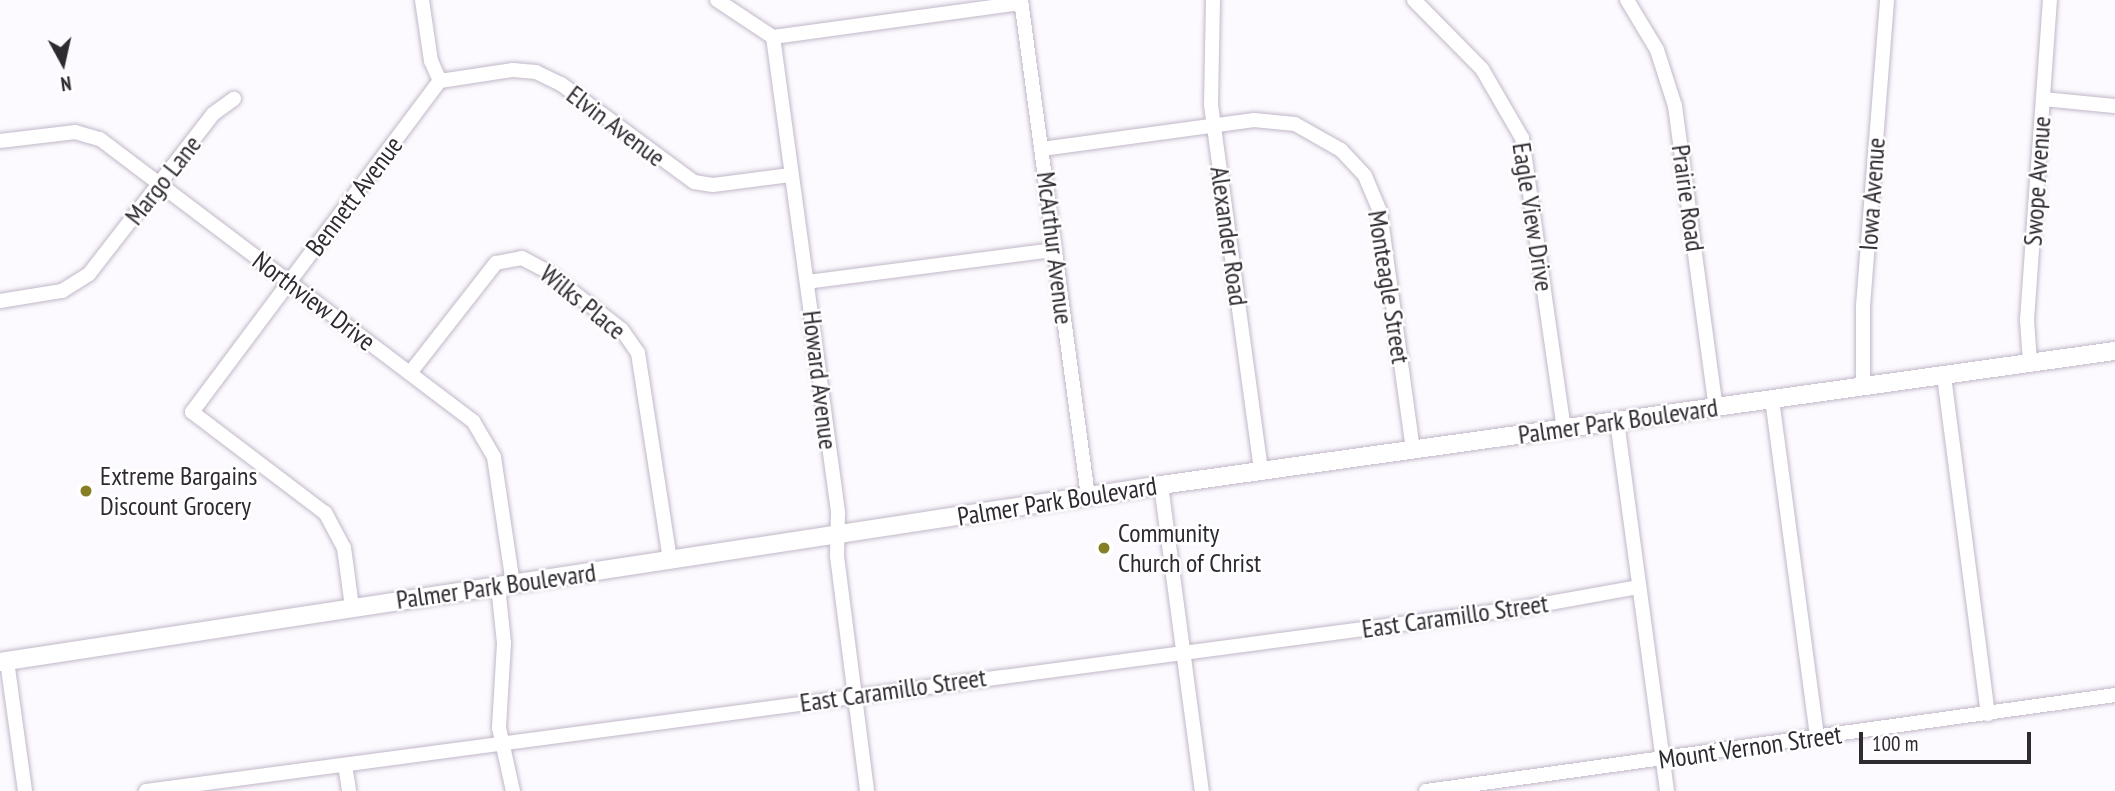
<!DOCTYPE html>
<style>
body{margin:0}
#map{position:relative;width:2115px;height:791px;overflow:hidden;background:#fcfafe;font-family:"PT Sans Narrow",sans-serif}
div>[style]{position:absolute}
.roads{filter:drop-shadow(0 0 2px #c2b7c9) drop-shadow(0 0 2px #c2b7c9)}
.minor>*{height:14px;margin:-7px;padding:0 7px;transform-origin:7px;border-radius:7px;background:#fff}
.major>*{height:18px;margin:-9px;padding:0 9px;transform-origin:9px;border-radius:9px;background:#fff}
.dots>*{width:19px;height:19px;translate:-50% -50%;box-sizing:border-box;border:4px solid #fff;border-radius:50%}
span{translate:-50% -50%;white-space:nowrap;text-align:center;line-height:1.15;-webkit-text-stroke:5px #fff;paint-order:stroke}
.street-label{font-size:26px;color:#2f2a31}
.poi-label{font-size:26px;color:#2f2a31}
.left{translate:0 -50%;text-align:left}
.north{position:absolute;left:28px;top:28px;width:70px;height:70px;-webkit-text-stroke:5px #fff;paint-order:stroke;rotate:172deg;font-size:19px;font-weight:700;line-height:28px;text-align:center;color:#2f2a31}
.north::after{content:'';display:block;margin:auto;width:24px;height:32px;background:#2f2a31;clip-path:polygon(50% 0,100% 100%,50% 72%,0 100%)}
.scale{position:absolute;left:1859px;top:732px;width:172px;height:32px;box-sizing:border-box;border:4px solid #2f2a31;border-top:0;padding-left:9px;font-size:21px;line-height:24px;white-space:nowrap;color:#2f2a31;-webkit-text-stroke:5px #fff;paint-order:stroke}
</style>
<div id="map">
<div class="roads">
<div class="minor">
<div style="left:717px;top:0;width:67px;rotate:33.5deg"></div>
<div style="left:773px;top:37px;width:481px;rotate:82.2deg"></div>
<div style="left:838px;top:514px;width:42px;rotate:91.4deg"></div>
<div style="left:837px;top:556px;width:237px;rotate:82.7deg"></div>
<div style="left:1021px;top:0;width:501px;rotate:82.31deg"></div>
<div style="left:1213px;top:0;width:105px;rotate:91.1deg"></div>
<div style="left:1211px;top:105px;width:369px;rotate:82.2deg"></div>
<div style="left:1414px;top:0;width:97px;rotate:45.4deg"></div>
<div style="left:1482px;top:69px;width:80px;rotate:59.9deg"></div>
<div style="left:1522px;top:138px;width:294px;rotate:81.8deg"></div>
<div style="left:1627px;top:0;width:58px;rotate:59deg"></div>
<div style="left:1657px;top:50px;width:59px;rotate:72.2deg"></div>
<div style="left:1675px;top:106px;width:305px;rotate:82.3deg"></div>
<div style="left:773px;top:37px;width:250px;rotate:-7.8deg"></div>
<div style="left:440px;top:81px;width:74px;rotate:-8.6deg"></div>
<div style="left:513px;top:70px;width:23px;rotate:5deg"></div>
<div style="left:536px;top:72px;width:28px;rotate:26deg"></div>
<div style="left:561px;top:84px;width:165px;rotate:36.4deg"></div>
<div style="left:694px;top:182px;width:19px;rotate:9deg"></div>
<div style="left:713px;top:185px;width:78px;rotate:-7.4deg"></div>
<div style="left:2043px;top:99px;width:72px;rotate:5.6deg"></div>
<div style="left:0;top:141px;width:76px;rotate:-6.8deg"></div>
<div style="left:75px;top:132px;width:26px;rotate:16deg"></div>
<div style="left:100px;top:139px;width:468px;rotate:37.1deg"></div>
<div style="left:473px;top:421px;width:42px;rotate:59.7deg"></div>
<div style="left:494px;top:457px;width:128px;rotate:81.5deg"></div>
<div style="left:1042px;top:149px;width:214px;rotate:-7.8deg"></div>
<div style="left:1254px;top:120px;width:41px;rotate:5.6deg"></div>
<div style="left:1295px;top:124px;width:53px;rotate:29.5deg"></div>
<div style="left:1341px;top:150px;width:35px;rotate:47deg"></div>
<div style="left:1365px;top:176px;width:39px;rotate:67deg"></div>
<div style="left:1380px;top:212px;width:240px;rotate:82.1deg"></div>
<div style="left:807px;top:282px;width:250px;rotate:-7.4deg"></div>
<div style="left:0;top:301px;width:63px;rotate:-9.2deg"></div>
<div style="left:62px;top:291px;width:32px;rotate:-32deg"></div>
<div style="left:89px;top:274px;width:202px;rotate:-52.2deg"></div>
<div style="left:213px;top:114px;width:26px;rotate:-36deg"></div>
<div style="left:2030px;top:363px;width:43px;rotate:-94deg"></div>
<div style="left:2027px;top:320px;width:321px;rotate:-85.9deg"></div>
<div style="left:410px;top:373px;width:140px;rotate:-52deg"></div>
<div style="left:496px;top:263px;width:26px;rotate:-11deg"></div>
<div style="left:522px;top:258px;width:27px;rotate:28deg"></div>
<div style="left:546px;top:271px;width:96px;rotate:37.8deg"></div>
<div style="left:622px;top:330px;width:28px;rotate:55deg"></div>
<div style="left:638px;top:353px;width:208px;rotate:81.2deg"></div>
<div style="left:1944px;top:376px;width:341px;rotate:82.6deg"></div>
<div style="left:1863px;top:388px;width:82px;rotate:-90deg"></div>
<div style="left:1863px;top:306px;width:307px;rotate:-85.5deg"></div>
<div style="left:1772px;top:399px;width:341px;rotate:82.4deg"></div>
<div style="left:1617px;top:421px;width:373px;rotate:82.3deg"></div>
<div style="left:1161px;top:485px;width:309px;rotate:82.4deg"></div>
<div style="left:498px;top:586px;width:57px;rotate:84deg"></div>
<div style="left:504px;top:643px;width:85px;rotate:93.4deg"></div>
<div style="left:499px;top:728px;width:65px;rotate:77.5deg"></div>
<div style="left:352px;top:607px;width:60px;rotate:-97.7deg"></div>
<div style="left:344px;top:548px;width:40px;rotate:-118deg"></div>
<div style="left:325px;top:513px;width:167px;rotate:-142.8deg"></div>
<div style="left:192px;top:412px;width:414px;rotate:-53.2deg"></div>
<div style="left:440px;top:81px;width:22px;rotate:-114deg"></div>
<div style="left:431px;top:61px;width:62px;rotate:-98.4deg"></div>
<div style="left:7px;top:661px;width:131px;rotate:82.1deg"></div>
<div style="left:345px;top:765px;width:26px;rotate:81deg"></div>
<div style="left:146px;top:791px;width:1388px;rotate:-7.58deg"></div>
<div style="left:1522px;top:608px;width:119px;rotate:-10.2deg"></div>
<div style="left:1426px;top:791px;width:696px;rotate:-7.93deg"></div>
</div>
<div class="major">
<div style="left:0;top:662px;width:1174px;rotate:-8.67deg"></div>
<div style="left:1161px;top:485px;width:963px;rotate:-8deg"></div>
</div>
</div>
<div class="dots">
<div style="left:86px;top:491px;background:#867f26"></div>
<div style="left:1104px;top:548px;background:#867f26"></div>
</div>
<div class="street-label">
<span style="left:616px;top:126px;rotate:37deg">Elvin Avenue</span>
<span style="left:163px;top:180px;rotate:-52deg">Margo Lane</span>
<span style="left:2037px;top:181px;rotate:-86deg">Swope Avenue</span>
<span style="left:1872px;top:194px;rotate:-86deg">Iowa Avenue</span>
<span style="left:354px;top:196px;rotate:-53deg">Bennett Avenue</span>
<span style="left:1688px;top:198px;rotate:82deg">Prairie Road</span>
<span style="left:1533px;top:217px;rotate:81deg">Eagle View Drive</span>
<span style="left:1229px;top:236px;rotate:82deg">Alexander Road</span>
<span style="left:1055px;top:248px;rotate:83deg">McArthur Avenue</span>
<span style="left:1389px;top:287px;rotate:81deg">Monteagle Street</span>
<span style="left:314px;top:301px;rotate:37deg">Northview Drive</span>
<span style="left:583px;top:302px;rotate:39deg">Wilks Place</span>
<span style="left:820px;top:380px;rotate:83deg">Howard Avenue</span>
<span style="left:1618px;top:421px;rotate:-8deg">Palmer Park Boulevard</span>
<span style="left:1057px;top:501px;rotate:-9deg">Palmer Park Boulevard</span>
<span style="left:496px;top:586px;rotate:-8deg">Palmer Park Boulevard</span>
<span style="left:1455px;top:616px;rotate:-8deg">East Caramillo Street</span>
<span style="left:893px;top:690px;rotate:-8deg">East Caramillo Street</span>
<span style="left:1750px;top:747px;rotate:-8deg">Mount Vernon Street</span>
</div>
<div class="poi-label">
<span class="left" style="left:100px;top:491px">Extreme Bargains<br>Discount Grocery</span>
<span class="left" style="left:1118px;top:548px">Community<br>Church of Christ</span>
</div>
<div class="north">N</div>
<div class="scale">100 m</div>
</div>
